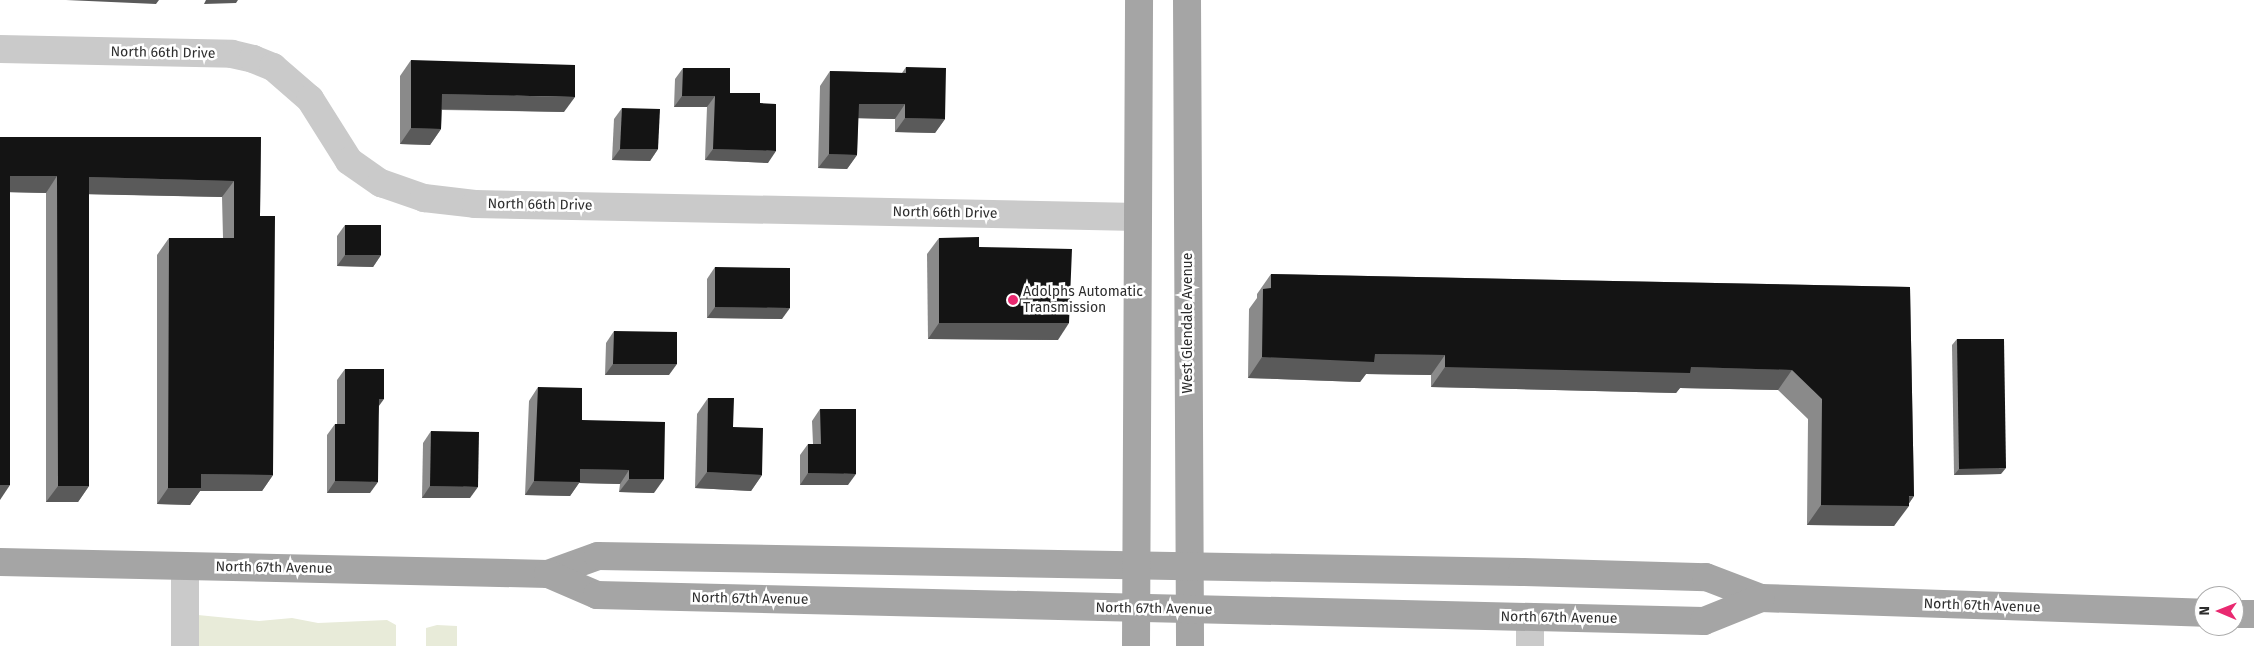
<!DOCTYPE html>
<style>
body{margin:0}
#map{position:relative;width:2254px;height:646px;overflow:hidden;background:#fff;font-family:"Fira Sans",sans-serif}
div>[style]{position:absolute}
.green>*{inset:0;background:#e8ebd9}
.minor>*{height:28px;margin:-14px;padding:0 14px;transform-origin:14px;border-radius:14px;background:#cacaca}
.major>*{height:28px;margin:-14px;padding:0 14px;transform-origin:14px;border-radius:14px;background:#a5a5a5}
.wall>*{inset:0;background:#8a8a8a}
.shaded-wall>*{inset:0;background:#5a5a5a}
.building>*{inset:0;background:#141414}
.dots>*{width:14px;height:14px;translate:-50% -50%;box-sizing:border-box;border:2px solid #fff;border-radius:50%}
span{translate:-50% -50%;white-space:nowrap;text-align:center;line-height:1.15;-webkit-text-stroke:5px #fff;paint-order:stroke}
.street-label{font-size:14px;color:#2d2d2d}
.poi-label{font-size:14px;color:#2d2d2d}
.left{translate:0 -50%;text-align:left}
.north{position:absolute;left:2194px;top:586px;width:50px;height:50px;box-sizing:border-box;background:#fff;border:1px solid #ababab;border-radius:50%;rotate:271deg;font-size:14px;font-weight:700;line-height:20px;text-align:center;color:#2d2d2d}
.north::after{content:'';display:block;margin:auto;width:18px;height:22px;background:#e92970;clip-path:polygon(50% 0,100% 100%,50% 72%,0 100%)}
</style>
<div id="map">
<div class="green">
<div style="clip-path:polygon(198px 615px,259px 621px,292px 618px,318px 623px,387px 620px,396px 625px,396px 646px,198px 646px)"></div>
<div style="clip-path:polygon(437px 625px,457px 626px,457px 646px,426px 646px,426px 628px)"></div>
</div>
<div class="minor">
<div style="left:0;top:49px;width:232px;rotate:1.2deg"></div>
<div style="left:232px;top:54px;width:22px;rotate:13deg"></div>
<div style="left:253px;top:59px;width:22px;rotate:22deg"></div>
<div style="left:273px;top:67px;width:49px;rotate:40.9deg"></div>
<div style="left:310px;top:99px;width:73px;rotate:57.8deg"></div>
<div style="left:349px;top:161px;width:39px;rotate:35deg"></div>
<div style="left:381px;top:183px;width:46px;rotate:19.2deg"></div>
<div style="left:424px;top:198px;width:51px;rotate:6.7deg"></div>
<div style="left:475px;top:204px;width:663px;rotate:1.12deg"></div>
<div style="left:185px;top:566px;width:80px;rotate:90deg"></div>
<div style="left:1530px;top:617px;width:29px;rotate:90deg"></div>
</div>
<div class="major">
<div style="left:1187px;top:0;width:646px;rotate:89.73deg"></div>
<div style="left:0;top:562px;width:548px;rotate:1.25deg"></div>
<div style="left:548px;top:574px;width:53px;rotate:-19.8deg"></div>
<div style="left:598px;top:556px;width:924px;rotate:0.99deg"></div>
<div style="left:1522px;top:572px;width:184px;rotate:1.6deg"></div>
<div style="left:1706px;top:577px;width:59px;rotate:20.9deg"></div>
<div style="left:1761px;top:598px;width:443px;rotate:1.9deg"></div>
<div style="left:548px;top:574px;width:53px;rotate:23.2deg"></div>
<div style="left:597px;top:595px;width:1107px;rotate:1.35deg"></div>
<div style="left:1704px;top:621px;width:61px;rotate:-22deg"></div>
<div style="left:2234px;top:614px;width:20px"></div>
<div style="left:1136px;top:646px;width:646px;rotate:-89.73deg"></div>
</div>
<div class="wall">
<div style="clip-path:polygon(411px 60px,564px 112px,442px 110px,441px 129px,430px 145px,400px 144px,400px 76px)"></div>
<div style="clip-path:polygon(906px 67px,945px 119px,935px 133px,895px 132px,895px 119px,858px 118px,857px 155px,847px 169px,818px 168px,820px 86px,830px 71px,902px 73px)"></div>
<div style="clip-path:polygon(683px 68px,730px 93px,760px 103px,768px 163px,705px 160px,707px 107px,674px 107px,675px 79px)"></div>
<div style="clip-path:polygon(622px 108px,658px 149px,650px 161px,612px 160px,614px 119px)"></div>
<div style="clip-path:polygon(0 137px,261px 137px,260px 216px,273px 475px,262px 491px,200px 491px,190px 505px,157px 504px,157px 255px,169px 238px,223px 238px,222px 197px,89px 194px,89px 486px,78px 502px,46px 502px,46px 193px,10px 192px)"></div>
<div style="clip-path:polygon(345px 225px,381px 255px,373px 267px,337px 266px,337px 236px)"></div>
<div style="clip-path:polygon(939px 238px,979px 247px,1058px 340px,928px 339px,927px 254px)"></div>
<div style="clip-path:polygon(715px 267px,782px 319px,707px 318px,707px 279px)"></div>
<div style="clip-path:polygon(1271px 274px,1910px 287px,1914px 496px,1894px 526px,1807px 525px,1808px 419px,1778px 390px,1680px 388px,1676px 393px,1431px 387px,1431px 375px,1366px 374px,1360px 382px,1248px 378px,1249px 309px,1257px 298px,1257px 294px)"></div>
<div style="clip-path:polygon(614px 331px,669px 375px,605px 375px,606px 343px)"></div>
<div style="clip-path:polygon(1957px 339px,2001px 474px,1954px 475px,1952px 345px)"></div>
<div style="clip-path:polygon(345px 369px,379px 406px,370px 493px,327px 493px,327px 435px,335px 424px,337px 424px,337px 380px)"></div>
<div style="clip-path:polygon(538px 387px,582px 420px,654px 493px,619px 492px,620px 484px,579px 483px,570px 496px,525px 495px,529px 401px)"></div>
<div style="clip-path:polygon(708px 398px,733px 427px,762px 475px,751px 491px,695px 488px,697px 414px)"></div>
<div style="clip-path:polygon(820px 409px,848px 485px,800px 485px,800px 455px,808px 444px,813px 444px,812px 421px)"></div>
<div style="clip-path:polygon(431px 431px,470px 498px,422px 498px,423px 443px)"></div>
</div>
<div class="shaded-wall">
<div style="clip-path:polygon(66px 0,159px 0,156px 4px)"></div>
<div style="clip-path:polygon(206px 0,238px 0,236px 3px,204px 4px)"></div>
<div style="clip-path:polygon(442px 94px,575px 97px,564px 112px,431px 109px)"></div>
<div style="clip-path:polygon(682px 96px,715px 96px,707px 107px,674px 107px)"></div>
<div style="clip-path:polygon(859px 104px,905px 104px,895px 119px,848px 118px)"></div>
<div style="clip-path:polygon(905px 118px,945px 119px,935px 133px,895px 132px)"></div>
<div style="clip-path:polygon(411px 128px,441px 129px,430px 145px,400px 144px)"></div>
<div style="clip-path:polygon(620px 149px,658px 149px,650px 161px,612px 160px)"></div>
<div style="clip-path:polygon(713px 149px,776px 151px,768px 163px,705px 160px)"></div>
<div style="clip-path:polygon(829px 154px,857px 155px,847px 169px,818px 168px)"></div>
<div style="clip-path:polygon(10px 176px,57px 176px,46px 193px,0 192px)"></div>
<div style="clip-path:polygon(89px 177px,234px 181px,222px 197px,77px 194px)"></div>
<div style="clip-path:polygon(345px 255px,381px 255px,373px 267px,337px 266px)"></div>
<div style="clip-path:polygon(715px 307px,790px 308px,782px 319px,707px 318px)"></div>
<div style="clip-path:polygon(939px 323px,1069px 323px,1058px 340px,928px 339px)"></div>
<div style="clip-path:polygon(1375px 354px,1445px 355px,1431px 375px,1366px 374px,1360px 382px,1248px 378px,1262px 357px)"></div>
<div style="clip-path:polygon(613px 364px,677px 364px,669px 375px,605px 375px)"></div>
<div style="clip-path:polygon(1445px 367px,1691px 367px,1792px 370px,1778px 390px,1680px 388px,1676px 393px,1431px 387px)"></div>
<div style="clip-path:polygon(379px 399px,384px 399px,376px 410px)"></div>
<div style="clip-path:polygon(2006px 468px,2001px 474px,1954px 475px,1959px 469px)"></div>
<div style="clip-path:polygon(580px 469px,629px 470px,620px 484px,579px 483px,570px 496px,525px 495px,534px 481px)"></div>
<div style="clip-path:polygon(707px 472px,762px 475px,751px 491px,695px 488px)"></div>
<div style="clip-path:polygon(808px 473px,856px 474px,848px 485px,800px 485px)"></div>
<div style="clip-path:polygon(201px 474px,273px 475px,262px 491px,200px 491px,190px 505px,157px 504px,168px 488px)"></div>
<div style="clip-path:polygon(629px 479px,664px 479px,654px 493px,619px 492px)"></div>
<div style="clip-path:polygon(335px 481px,378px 482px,370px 493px,327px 493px)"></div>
<div style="clip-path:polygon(0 485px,10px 485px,0 500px)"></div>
<div style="clip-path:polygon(58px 486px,89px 486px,78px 502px,46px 502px)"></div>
<div style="clip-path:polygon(430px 486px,478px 487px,470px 498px,422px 498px)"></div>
<div style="clip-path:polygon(1914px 496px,1907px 506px,1909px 506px,1894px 526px,1807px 525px,1821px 505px)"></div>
</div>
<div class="building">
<div style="clip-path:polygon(411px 60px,575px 65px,575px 97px,442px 94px,441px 129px,411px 128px)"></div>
<div style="clip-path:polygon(906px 67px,946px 68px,945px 119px,905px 118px,905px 104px,859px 104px,857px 155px,829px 154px,830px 71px,906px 73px)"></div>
<div style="clip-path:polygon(683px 68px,730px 68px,730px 93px,760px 93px,760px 103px,776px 104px,776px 151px,713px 149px,715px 96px,682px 96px)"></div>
<div style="clip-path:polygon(622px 108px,660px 109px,658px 149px,620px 149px)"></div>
<div style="clip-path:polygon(0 137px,261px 137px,260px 216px,275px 216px,273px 475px,201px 474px,201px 488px,168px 488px,169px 238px,234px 238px,234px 181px,89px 177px,89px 486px,58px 486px,57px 176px,10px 176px,10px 485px,0 485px)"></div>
<div style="clip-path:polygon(345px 225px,381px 225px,381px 255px,345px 255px)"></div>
<div style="clip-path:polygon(979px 237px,979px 247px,1072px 249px,1069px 323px,939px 323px,939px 238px)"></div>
<div style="clip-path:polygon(715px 267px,790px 268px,790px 308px,715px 307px)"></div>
<div style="clip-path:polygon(1271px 274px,1910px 287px,1914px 496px,1909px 496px,1909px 506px,1821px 505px,1822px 399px,1792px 370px,1691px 367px,1690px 373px,1445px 367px,1445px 355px,1375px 354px,1374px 362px,1262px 357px,1263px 289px,1271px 288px)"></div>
<div style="clip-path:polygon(614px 331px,677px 332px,677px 364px,613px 364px)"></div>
<div style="clip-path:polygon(1957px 339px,2004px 339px,2006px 468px,1959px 469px)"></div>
<div style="clip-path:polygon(345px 369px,384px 369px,384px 399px,379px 399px,378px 482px,335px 481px,335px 424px,345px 424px)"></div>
<div style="clip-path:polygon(538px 387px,582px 388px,582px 420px,665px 422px,664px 479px,629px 479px,629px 470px,580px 469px,580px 482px,534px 481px)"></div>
<div style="clip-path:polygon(708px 398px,734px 398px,733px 427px,763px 428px,762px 475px,707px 472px)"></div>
<div style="clip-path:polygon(820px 409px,856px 409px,856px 474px,808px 473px,808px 444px,821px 444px)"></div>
<div style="clip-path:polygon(431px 431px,479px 432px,478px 487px,430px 486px)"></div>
</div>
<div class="dots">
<div style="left:1013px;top:300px;background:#e92970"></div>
</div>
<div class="street-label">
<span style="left:163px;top:53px;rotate:1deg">North 66th Drive</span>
<span style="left:540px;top:205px;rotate:1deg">North 66th Drive</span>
<span style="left:945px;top:213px;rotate:1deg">North 66th Drive</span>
<span style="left:1188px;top:323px;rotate:-90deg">West Glendale Avenue</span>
<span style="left:274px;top:568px;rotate:1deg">North 67th Avenue</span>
<span style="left:750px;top:599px;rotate:1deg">North 67th Avenue</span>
<span style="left:1982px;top:606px;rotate:2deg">North 67th Avenue</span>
<span style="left:1154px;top:609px;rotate:1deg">North 67th Avenue</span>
<span style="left:1559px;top:618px;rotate:1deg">North 67th Avenue</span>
</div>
<div class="poi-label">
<span class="left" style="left:1023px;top:300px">Adolphs Automatic<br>Transmission</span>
</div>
<div class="north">N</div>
</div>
